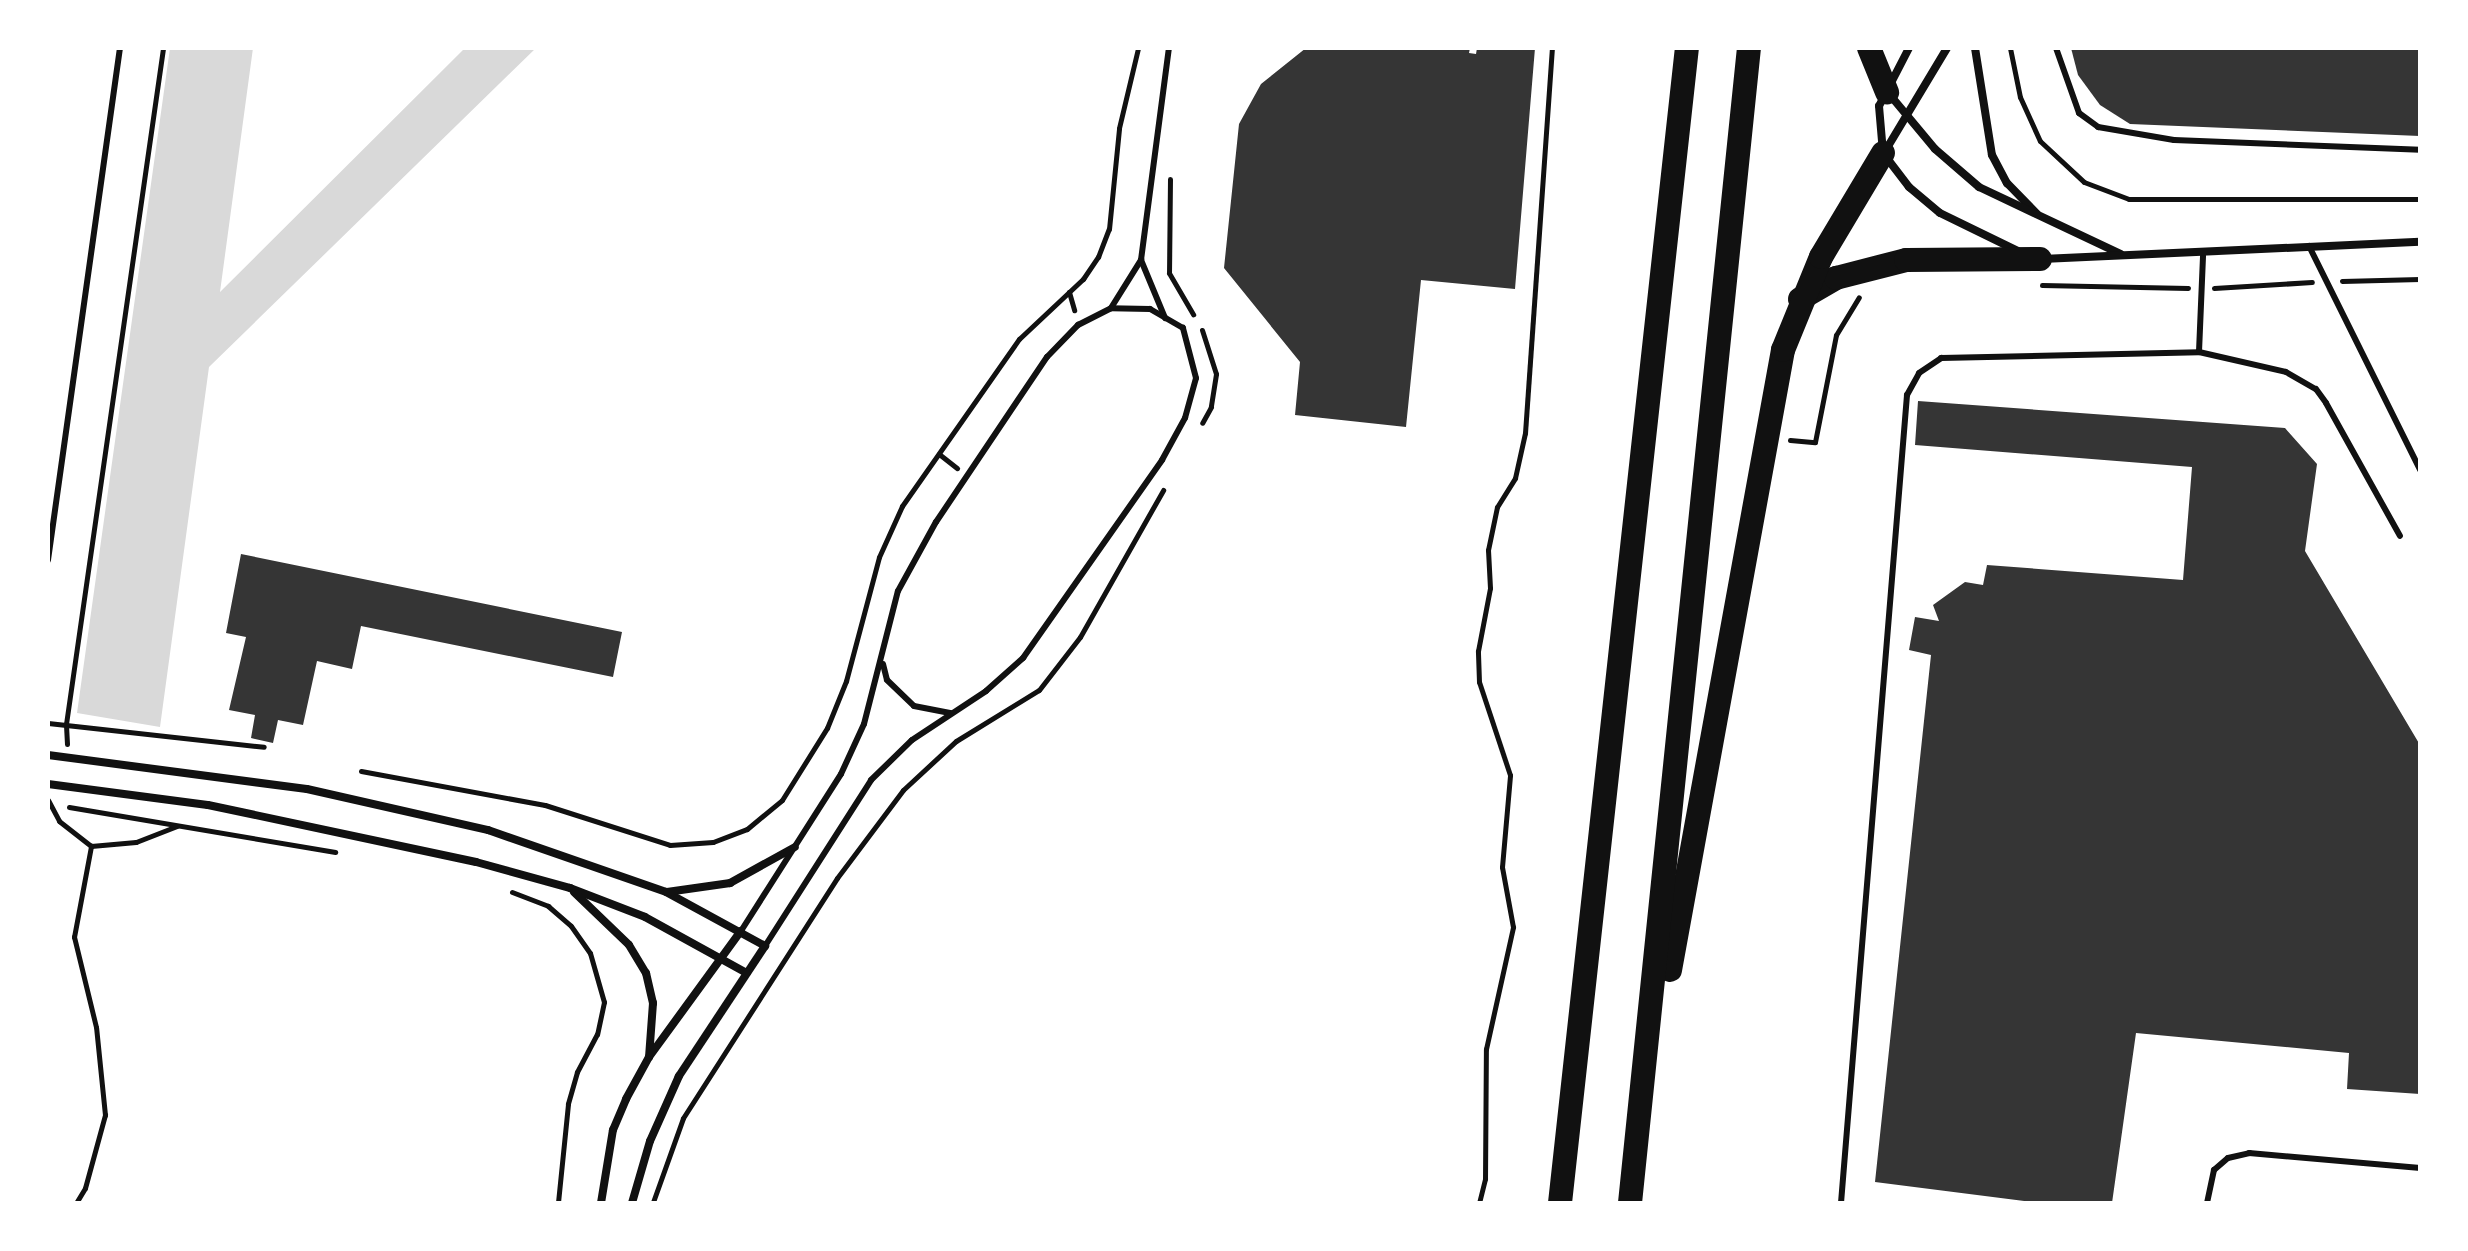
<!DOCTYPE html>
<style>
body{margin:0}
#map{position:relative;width:2468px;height:1251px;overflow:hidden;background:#fff;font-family:"Alegreya Sans",sans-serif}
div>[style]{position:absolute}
.water>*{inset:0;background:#d9d9d9}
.building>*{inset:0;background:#353535}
.path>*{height:5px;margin:-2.5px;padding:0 2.5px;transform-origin:2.5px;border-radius:2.5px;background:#111}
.service>*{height:6px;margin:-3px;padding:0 3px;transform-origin:3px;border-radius:3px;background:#111}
.minor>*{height:8px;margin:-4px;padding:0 4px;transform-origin:4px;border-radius:4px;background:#111}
.motorway>*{height:24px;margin:-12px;padding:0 12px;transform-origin:12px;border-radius:12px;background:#111}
span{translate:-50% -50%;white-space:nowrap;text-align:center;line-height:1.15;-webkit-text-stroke:8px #fff;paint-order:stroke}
.frame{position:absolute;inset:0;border:50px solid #fff;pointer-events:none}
</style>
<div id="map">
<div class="water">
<div style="clip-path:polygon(170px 48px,253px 48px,220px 292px,465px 48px,536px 48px,209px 367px,160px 727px,77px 713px)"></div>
</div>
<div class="building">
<div style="clip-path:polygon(1306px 48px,1470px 48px,1469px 53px,1476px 54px,1477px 48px,1535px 48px,1515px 289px,1421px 280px,1406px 427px,1295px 415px,1300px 362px,1224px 268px,1239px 124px,1261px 84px)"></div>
<div style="clip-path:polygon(2071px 48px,2420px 48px,2420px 136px,2130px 124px,2100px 105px,2078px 75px)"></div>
<div style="clip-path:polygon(1918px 401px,2285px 428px,2317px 464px,2305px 551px,2420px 745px,2420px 1094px,2347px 1089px,2349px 1053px,2136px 1033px,2112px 1203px,2040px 1203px,1875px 1182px,1931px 655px,1909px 650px,1915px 617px,1939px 621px,1933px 605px,1965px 582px,1983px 585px,1987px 565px,2183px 580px,2192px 467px,1915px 445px)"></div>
<div style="clip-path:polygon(241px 554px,622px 632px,613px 677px,361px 626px,352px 669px,317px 661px,303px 725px,278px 720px,273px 743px,251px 738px,255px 715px,229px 710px,246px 637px,226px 633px)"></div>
</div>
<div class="path">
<div style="left:2010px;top:48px;width:50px;rotate:78.5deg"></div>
<div style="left:2020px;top:97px;width:48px;rotate:65.6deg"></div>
<div style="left:2040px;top:141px;width:60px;rotate:43deg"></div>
<div style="left:2084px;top:182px;width:48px;rotate:20.7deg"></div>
<div style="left:2129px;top:199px;width:291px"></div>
<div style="left:1170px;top:179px;width:94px;rotate:90.6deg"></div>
<div style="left:1169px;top:273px;width:48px;rotate:59.7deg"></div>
<div style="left:2342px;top:281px;width:78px;rotate:-1.5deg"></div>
<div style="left:2042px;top:285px;width:146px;rotate:1.2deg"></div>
<div style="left:2214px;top:288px;width:98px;rotate:-3.5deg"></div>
<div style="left:1069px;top:292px;width:19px;rotate:74deg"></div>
<div style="left:1202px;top:330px;width:46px;rotate:72.3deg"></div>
<div style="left:1216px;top:374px;width:33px;rotate:99deg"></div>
<div style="left:1211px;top:407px;width:18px;rotate:119deg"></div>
<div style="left:1790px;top:440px;width:25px;rotate:5deg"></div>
<div style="left:1815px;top:442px;width:109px;rotate:-78.9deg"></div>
<div style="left:1836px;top:335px;width:44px;rotate:-58.8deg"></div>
<div style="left:939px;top:454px;width:23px;rotate:38deg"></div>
<div style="left:48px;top:723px;width:217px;rotate:6.3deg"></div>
<div style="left:67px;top:744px;width:20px;rotate:-93deg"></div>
<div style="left:66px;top:724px;width:683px;rotate:-81.83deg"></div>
<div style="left:361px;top:771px;width:187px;rotate:10.5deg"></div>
<div style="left:545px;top:805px;width:131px;rotate:17.7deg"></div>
<div style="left:670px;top:845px;width:43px;rotate:-4deg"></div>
<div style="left:713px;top:842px;width:36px;rotate:-21deg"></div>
<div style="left:747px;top:829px;width:45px;rotate:-39.6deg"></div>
<div style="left:782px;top:800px;width:85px;rotate:-58deg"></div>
<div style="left:827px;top:728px;width:51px;rotate:-68deg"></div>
<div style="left:846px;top:681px;width:128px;rotate:-75.1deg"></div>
<div style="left:879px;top:557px;width:56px;rotate:-65.7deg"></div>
<div style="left:902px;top:506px;width:204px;rotate:-55deg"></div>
<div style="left:1019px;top:339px;width:88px;rotate:-43.2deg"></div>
<div style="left:1083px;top:279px;width:27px;rotate:-56deg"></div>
<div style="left:1098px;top:257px;width:30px;rotate:-69deg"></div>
<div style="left:1109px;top:229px;width:101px;rotate:-84.3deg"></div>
<div style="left:1119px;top:128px;width:82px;rotate:-76.6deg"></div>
<div style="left:48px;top:800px;width:24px;rotate:62deg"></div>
<div style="left:59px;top:821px;width:41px;rotate:38deg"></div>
<div style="left:91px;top:846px;width:45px;rotate:-5.1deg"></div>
<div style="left:136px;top:842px;width:44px;rotate:-21.3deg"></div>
<div style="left:69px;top:807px;width:270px;rotate:9.6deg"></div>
<div style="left:512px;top:892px;width:39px;rotate:21deg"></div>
<div style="left:548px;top:906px;width:30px;rotate:41deg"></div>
<div style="left:571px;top:926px;width:33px;rotate:55deg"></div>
<div style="left:590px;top:953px;width:51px;rotate:74.1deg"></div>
<div style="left:604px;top:1002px;width:33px;rotate:102deg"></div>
<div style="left:597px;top:1034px;width:43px;rotate:117.8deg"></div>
<div style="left:577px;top:1072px;width:33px;rotate:106deg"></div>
<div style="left:568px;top:1104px;width:100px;rotate:95.8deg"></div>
<div style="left:653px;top:1202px;width:89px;rotate:-70.3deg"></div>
<div style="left:683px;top:1118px;width:285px;rotate:-57.3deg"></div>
<div style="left:837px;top:878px;width:110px;rotate:-53.1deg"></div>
<div style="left:903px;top:790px;width:72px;rotate:-42.8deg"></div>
<div style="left:956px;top:741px;width:97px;rotate:-31.6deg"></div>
<div style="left:1039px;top:690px;width:67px;rotate:-52.3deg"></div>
<div style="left:1080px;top:637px;width:169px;rotate:-60.5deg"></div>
<div style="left:76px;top:1203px;width:17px;rotate:-59deg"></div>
<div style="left:85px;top:1188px;width:76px;rotate:-74.7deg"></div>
<div style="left:105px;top:1115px;width:88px;rotate:-95.8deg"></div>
<div style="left:96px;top:1027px;width:93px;rotate:-103.7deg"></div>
<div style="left:74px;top:937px;width:93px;rotate:-79.4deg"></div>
<div style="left:1479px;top:1203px;width:25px;rotate:-76deg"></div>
<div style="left:1485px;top:1179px;width:130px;rotate:-89.6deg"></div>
<div style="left:1486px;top:1049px;width:125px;rotate:-77.5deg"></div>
<div style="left:1513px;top:927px;width:61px;rotate:-100.4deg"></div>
<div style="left:1502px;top:867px;width:92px;rotate:-85deg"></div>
<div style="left:1510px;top:775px;width:98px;rotate:-108.4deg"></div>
<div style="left:1479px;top:682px;width:31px;rotate:-92deg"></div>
<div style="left:1478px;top:651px;width:64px;rotate:-79.2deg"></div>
<div style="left:1490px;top:588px;width:38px;rotate:-93deg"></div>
<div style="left:1488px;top:550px;width:44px;rotate:-78.2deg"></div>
<div style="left:1497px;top:507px;width:34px;rotate:-58deg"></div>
<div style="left:1515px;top:478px;width:46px;rotate:-77.5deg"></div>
<div style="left:1525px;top:433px;width:386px;rotate:-86deg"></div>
</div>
<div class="service">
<div style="left:2056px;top:48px;width:69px;rotate:70.5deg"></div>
<div style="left:2079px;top:113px;width:24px;rotate:36deg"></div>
<div style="left:2098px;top:127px;width:77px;rotate:9.7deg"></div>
<div style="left:2174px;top:140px;width:246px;rotate:2.3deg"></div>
<div style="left:2309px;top:246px;width:250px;rotate:63.6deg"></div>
<div style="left:1141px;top:260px;width:63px;rotate:67.5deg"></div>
<div style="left:2199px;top:352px;width:96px;rotate:-87.6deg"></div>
<div style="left:48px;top:560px;width:517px;rotate:-82deg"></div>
<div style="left:883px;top:664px;width:16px;rotate:76deg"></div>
<div style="left:887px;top:680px;width:37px;rotate:44deg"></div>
<div style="left:914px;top:706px;width:38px;rotate:11deg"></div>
<div style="left:741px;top:931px;width:186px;rotate:-57.5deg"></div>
<div style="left:841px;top:774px;width:55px;rotate:-65.3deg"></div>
<div style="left:864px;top:724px;width:137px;rotate:-75.7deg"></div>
<div style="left:898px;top:591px;width:79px;rotate:-61.2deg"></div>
<div style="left:936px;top:522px;width:199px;rotate:-56.1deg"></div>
<div style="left:1047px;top:357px;width:45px;rotate:-45.9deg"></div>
<div style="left:1078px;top:325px;width:37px;rotate:-27deg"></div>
<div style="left:1111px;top:308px;width:57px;rotate:-58deg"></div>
<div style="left:1141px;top:260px;width:214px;rotate:-82.5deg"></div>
<div style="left:765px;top:946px;width:197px;rotate:-57.4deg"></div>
<div style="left:871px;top:780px;width:57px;rotate:-44.3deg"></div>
<div style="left:912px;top:740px;width:89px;rotate:-33.5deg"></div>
<div style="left:986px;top:691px;width:50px;rotate:-41.7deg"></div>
<div style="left:1023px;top:658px;width:242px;rotate:-54.9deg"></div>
<div style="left:1162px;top:460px;width:48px;rotate:-61.3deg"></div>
<div style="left:1185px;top:418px;width:41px;rotate:-74.6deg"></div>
<div style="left:1196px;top:378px;width:52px;rotate:-104.6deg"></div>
<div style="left:1183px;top:328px;width:38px;rotate:-150deg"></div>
<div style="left:1150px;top:309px;width:39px;rotate:-179deg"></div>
<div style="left:1841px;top:1203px;width:811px;rotate:-85.33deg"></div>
<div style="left:1907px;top:395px;width:25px;rotate:-61deg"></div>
<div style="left:1919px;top:373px;width:27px;rotate:-34deg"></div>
<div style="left:1941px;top:358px;width:258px;rotate:-1.3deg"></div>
<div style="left:2199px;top:352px;width:89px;rotate:12.9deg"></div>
<div style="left:2286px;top:372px;width:34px;rotate:30deg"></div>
<div style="left:2316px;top:389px;width:17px;rotate:54deg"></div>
<div style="left:2326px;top:403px;width:152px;rotate:60.9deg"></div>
<div style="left:2207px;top:1203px;width:34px;rotate:-78deg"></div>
<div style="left:2214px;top:1170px;width:18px;rotate:-41deg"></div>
<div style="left:2228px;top:1158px;width:22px;rotate:-13deg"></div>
<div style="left:2249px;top:1153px;width:172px;rotate:5deg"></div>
</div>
<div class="minor">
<div style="left:1909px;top:48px;width:65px;rotate:117.3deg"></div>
<div style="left:1879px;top:106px;width:47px;rotate:85.1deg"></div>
<div style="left:1883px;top:153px;width:43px;rotate:52.6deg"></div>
<div style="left:1909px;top:187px;width:40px;rotate:40deg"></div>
<div style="left:1940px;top:213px;width:87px;rotate:26deg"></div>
<div style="left:1975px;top:48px;width:108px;rotate:81deg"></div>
<div style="left:1992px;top:155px;width:32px;rotate:62deg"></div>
<div style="left:2007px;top:183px;width:43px;rotate:45.9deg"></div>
<div style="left:1890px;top:95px;width:70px;rotate:50.2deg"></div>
<div style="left:1935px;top:149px;width:58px;rotate:40.8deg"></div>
<div style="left:1979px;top:187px;width:157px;rotate:25.3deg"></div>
<div style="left:1884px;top:153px;width:122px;rotate:-59deg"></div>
<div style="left:2042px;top:259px;width:378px;rotate:-2.6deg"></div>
<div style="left:48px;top:755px;width:261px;rotate:7.5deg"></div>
<div style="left:307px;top:789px;width:186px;rotate:12.8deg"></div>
<div style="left:488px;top:830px;width:188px;rotate:19.2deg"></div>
<div style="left:666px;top:892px;width:113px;rotate:28.6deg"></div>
<div style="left:765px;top:946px;width:156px;rotate:123.5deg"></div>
<div style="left:679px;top:1076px;width:71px;rotate:114deg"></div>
<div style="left:650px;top:1141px;width:65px;rotate:106.2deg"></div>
<div style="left:48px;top:784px;width:161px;rotate:7.5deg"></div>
<div style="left:208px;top:805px;width:274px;rotate:12deg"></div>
<div style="left:476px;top:862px;width:98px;rotate:15.5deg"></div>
<div style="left:570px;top:888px;width:80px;rotate:21.1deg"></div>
<div style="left:645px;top:917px;width:116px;rotate:28.8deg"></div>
<div style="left:574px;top:892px;width:76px;rotate:43.9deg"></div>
<div style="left:629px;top:945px;width:33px;rotate:59deg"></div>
<div style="left:646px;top:973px;width:31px;rotate:77deg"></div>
<div style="left:653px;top:1003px;width:54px;rotate:94.2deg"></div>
<div style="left:667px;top:892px;width:64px;rotate:-8.1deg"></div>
<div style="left:730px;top:883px;width:74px;rotate:-29deg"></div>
<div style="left:601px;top:1203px;width:74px;rotate:-80.7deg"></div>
<div style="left:613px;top:1130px;width:34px;rotate:-67deg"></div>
<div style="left:626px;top:1099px;width:48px;rotate:-61.3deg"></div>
<div style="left:649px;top:1057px;width:156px;rotate:-53.9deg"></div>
</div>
<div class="motorway">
<div style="left:1869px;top:48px;width:48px;rotate:67.8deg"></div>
<div style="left:1800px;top:299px;width:42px;rotate:-30.3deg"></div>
<div style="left:1836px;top:278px;width:72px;rotate:-14.4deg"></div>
<div style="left:1906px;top:260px;width:134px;rotate:-0.4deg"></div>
<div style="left:1670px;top:970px;width:630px;rotate:-79.67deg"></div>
<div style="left:1783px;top:350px;width:100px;rotate:-67.8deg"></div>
<div style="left:1821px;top:257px;width:121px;rotate:-59.2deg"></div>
<div style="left:1560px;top:1203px;width:1162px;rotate:-83.73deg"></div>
<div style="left:1630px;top:1203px;width:1161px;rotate:-84.12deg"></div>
</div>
<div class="frame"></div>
</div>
